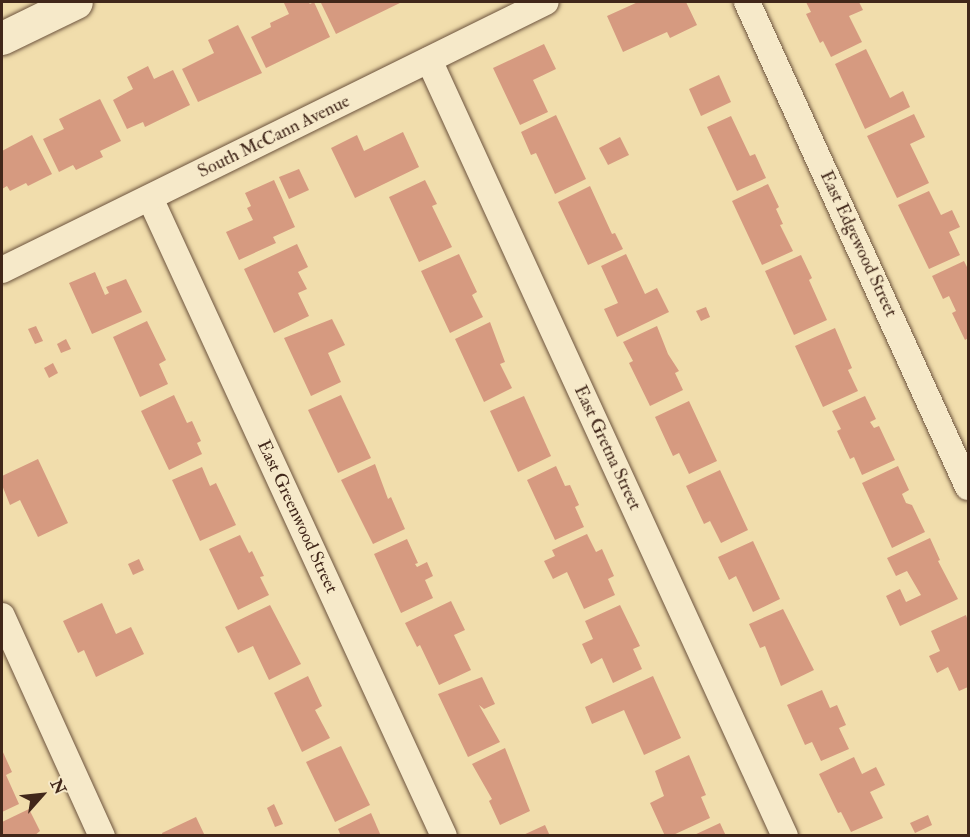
<!DOCTYPE html>
<style>
body{margin:0}
#map{position:relative;width:970px;height:837px;overflow:hidden;background:#f1ddac;font-family:"IM FELL Double Pica",serif}
div>[style]{position:absolute}
.building>*{inset:0;background:#d69a80}
.roads{filter:drop-shadow(0 0 2px #6d543e) drop-shadow(0 0 2px #6d543e)}
.street>*{height:26px;margin:-13px;padding:0 13px;transform-origin:13px;border-radius:13px;background:#f6e9c9}
.secondary>*{height:33px;margin:-16.5px;padding:0 16.5px;transform-origin:16.5px;border-radius:16.5px;background:#f6e9c9}
span{translate:-50% -50%;white-space:nowrap;text-align:center;line-height:1.15;-webkit-text-stroke:5px #f6e9c9;paint-order:stroke}
.street-label{font-size:18px;color:#41271a}
.frame{position:absolute;inset:0;border:3px solid #41271a;pointer-events:none}
.north{position:absolute;left:12px;top:765px;width:60px;height:60px;-webkit-text-stroke:4px #f6e9c9;paint-order:stroke;rotate:63deg;font-size:16px;font-weight:700;line-height:24px;text-align:center;color:#41271a}
.north::after{content:'';display:block;margin:auto;width:21px;height:27px;background:#41271a;clip-path:polygon(50% 0,100% 100%,50% 72%,0 100%)}
</style>
<div id="map">
<div class="building">
<div style="clip-path:polygon(286px 2px,308px 2px,310px 4px,314px 2px,330px 37px,266px 68px,251px 37px,271px 27px,270px 23px,289px 14px,284px 3px)"></div>
<div style="clip-path:polygon(324px 2px,402px 2px,336px 34px,321px 3px)"></div>
<div style="clip-path:polygon(638px 2px,686px 2px,697px 25px,670px 38px,667px 32px,623px 52px,607px 16px)"></div>
<div style="clip-path:polygon(806px 2px,859px 2px,863px 10px,849px 16px,862px 42px,831px 57px,823px 41px,820px 43px,806px 14px,811px 12px)"></div>
<div style="clip-path:polygon(238px 25px,262px 73px,198px 102px,182px 69px,214px 53px,208px 40px)"></div>
<div style="clip-path:polygon(544px 44px,556px 69px,533px 80px,548px 112px,520px 125px,493px 68px)"></div>
<div style="clip-path:polygon(866px 49px,890px 98px,903px 91px,910px 107px,865px 129px,835px 64px)"></div>
<div style="clip-path:polygon(148px 66px,154px 79px,173px 70px,190px 105px,145px 127px,143px 122px,127px 129px,113px 100px,133px 89px,127px 77px)"></div>
<div style="clip-path:polygon(719px 75px,731px 102px,701px 116px,689px 89px)"></div>
<div style="clip-path:polygon(100px 99px,121px 141px,100px 151px,103px 157px,76px 170px,73px 165px,59px 172px,43px 139px,64px 129px,59px 119px)"></div>
<div style="clip-path:polygon(914px 114px,925px 137px,910px 144px,929px 183px,897px 198px,867px 136px)"></div>
<div style="clip-path:polygon(556px 115px,586px 179px,555px 194px,536px 153px,531px 155px,521px 132px)"></div>
<div style="clip-path:polygon(731px 116px,750px 156px,755px 154px,766px 178px,737px 191px,707px 127px)"></div>
<div style="clip-path:polygon(403px 132px,419px 167px,355px 198px,331px 148px,357px 135px,364px 151px)"></div>
<div style="clip-path:polygon(32px 135px,52px 174px,28px 186px,26px 183px,10px 191px,7px 186px,2px 189px,2px 151px)"></div>
<div style="clip-path:polygon(620px 137px,629px 155px,608px 165px,599px 148px)"></div>
<div style="clip-path:polygon(299px 169px,309px 190px,289px 199px,279px 177px)"></div>
<div style="clip-path:polygon(274px 180px,295px 227px,273px 237px,276px 243px,239px 260px,226px 232px,253px 220px,247px 208px,251px 206px,245px 193px)"></div>
<div style="clip-path:polygon(425px 180px,437px 204px,432px 206px,452px 247px,419px 262px,389px 197px)"></div>
<div style="clip-path:polygon(768px 184px,779px 207px,776px 209px,783px 224px,780px 225px,793px 251px,762px 265px,732px 201px)"></div>
<div style="clip-path:polygon(590px 186px,612px 234px,615px 233px,623px 249px,588px 265px,558px 202px)"></div>
<div style="clip-path:polygon(929px 191px,941px 215px,952px 210px,960px 227px,949px 232px,960px 255px,929px 269px,898px 205px)"></div>
<div style="clip-path:polygon(297px 244px,308px 267px,298px 272px,307px 289px,298px 293px,309px 316px,274px 333px,244px 269px)"></div>
<div style="clip-path:polygon(459px 254px,477px 292px,472px 295px,483px 317px,450px 333px,421px 271px)"></div>
<div style="clip-path:polygon(626px 254px,645px 294px,657px 288px,669px 312px,617px 337px,604px 309px,618px 303px,601px 266px)"></div>
<div style="clip-path:polygon(801px 255px,812px 278px,809px 280px,827px 320px,794px 335px,765px 271px)"></div>
<div style="clip-path:polygon(964px 261px,968px 269px,968px 338px,965px 340px,952px 313px,956px 311px,949px 296px,943px 299px,932px 276px)"></div>
<div style="clip-path:polygon(95px 272px,105px 295px,109px 293px,106px 287px,126px 279px,142px 312px,92px 334px,69px 283px)"></div>
<div style="clip-path:polygon(706px 307px,710px 317px,701px 321px,696px 311px)"></div>
<div style="clip-path:polygon(332px 319px,345px 345px,328px 353px,341px 382px,311px 396px,284px 338px)"></div>
<div style="clip-path:polygon(147px 321px,166px 360px,159px 364px,168px 384px,140px 397px,113px 337px)"></div>
<div style="clip-path:polygon(490px 322px,505px 362px,500px 364px,512px 388px,484px 402px,455px 339px)"></div>
<div style="clip-path:polygon(36px 326px,43px 341px,35px 344px,28px 329px)"></div>
<div style="clip-path:polygon(657px 326px,668px 354px,679px 371px,675px 373px,683px 390px,650px 406px,629px 363px,633px 361px,623px 342px)"></div>
<div style="clip-path:polygon(835px 328px,852px 368px,848px 370px,858px 391px,823px 407px,795px 346px)"></div>
<div style="clip-path:polygon(66px 339px,71px 349px,61px 353px,57px 344px)"></div>
<div style="clip-path:polygon(53px 363px,58px 373px,49px 378px,44px 368px)"></div>
<div style="clip-path:polygon(174px 395px,187px 423px,192px 421px,201px 441px,197px 443px,202px 454px,169px 470px,141px 411px)"></div>
<div style="clip-path:polygon(341px 395px,371px 458px,338px 473px,308px 410px)"></div>
<div style="clip-path:polygon(524px 396px,551px 456px,518px 472px,490px 411px)"></div>
<div style="clip-path:polygon(865px 396px,876px 419px,870px 422px,874px 428px,879px 426px,895px 460px,862px 475px,854px 457px,850px 459px,837px 431px,841px 429px,832px 411px)"></div>
<div style="clip-path:polygon(689px 401px,717px 461px,689px 474px,679px 453px,673px 456px,655px 417px)"></div>
<div style="clip-path:polygon(38px 459px,68px 523px,38px 537px,20px 500px,10px 505px,2px 485px,2px 476px)"></div>
<div style="clip-path:polygon(375px 464px,388px 499px,391px 497px,405px 529px,373px 544px,341px 480px)"></div>
<div style="clip-path:polygon(556px 466px,565px 486px,570px 485px,579px 505px,575px 507px,584px 527px,555px 540px,527px 480px)"></div>
<div style="clip-path:polygon(898px 466px,909px 490px,902px 494px,906px 503px,912px 505px,925px 532px,892px 548px,862px 483px)"></div>
<div style="clip-path:polygon(202px 467px,210px 486px,216px 483px,236px 525px,200px 541px,172px 480px)"></div>
<div style="clip-path:polygon(720px 470px,748px 530px,721px 543px,710px 521px,704px 524px,686px 486px)"></div>
<div style="clip-path:polygon(587px 534px,596px 552px,602px 549px,614px 576px,608px 579px,615px 595px,584px 609px,567px 572px,553px 579px,544px 561px,555px 556px,552px 550px)"></div>
<div style="clip-path:polygon(240px 535px,249px 553px,252px 551px,264px 576px,260px 577px,269px 595px,238px 610px,209px 549px)"></div>
<div style="clip-path:polygon(930px 538px,940px 560px,938px 561px,958px 599px,900px 626px,886px 596px,900px 589px,906px 602px,921px 595px,907px 571px,896px 576px,887px 558px)"></div>
<div style="clip-path:polygon(407px 539px,418px 563px,415px 564px,417px 567px,427px 562px,433px 576px,425px 580px,433px 598px,401px 613px,374px 554px)"></div>
<div style="clip-path:polygon(753px 541px,780px 599px,753px 612px,736px 576px,729px 580px,718px 557px)"></div>
<div style="clip-path:polygon(139px 559px,144px 570px,133px 575px,128px 564px)"></div>
<div style="clip-path:polygon(451px 601px,465px 630px,454px 635px,471px 670px,439px 685px,420px 645px,417px 647px,405px 623px)"></div>
<div style="clip-path:polygon(102px 603px,116px 634px,131px 627px,144px 654px,96px 677px,84px 650px,78px 653px,63px 621px)"></div>
<div style="clip-path:polygon(270px 605px,301px 664px,269px 680px,253px 646px,238px 653px,225px 627px)"></div>
<div style="clip-path:polygon(620px 605px,640px 646px,633px 649px,642px 669px,613px 683px,602px 658px,591px 664px,582px 644px,593px 639px,585px 621px)"></div>
<div style="clip-path:polygon(783px 609px,814px 670px,781px 686px,765px 646px,760px 648px,749px 624px)"></div>
<div style="clip-path:polygon(966px 615px,968px 621px,968px 687px,959px 691px,948px 667px,937px 673px,929px 656px,940px 651px,931px 631px)"></div>
<div style="clip-path:polygon(308px 676px,322px 706px,315px 710px,330px 738px,302px 752px,274px 693px)"></div>
<div style="clip-path:polygon(653px 676px,681px 738px,644px 755px,624px 710px,592px 724px,585px 707px)"></div>
<div style="clip-path:polygon(482px 677px,495px 704px,484px 709px,479px 705px,500px 742px,468px 757px,438px 694px)"></div>
<div style="clip-path:polygon(822px 690px,830px 708px,837px 705px,846px 725px,839px 728px,849px 749px,821px 761px,812px 742px,805px 745px,787px 705px)"></div>
<div style="clip-path:polygon(341px 746px,370px 805px,335px 822px,306px 762px)"></div>
<div style="clip-path:polygon(505px 748px,530px 811px,500px 825px,489px 801px,492px 799px,472px 764px)"></div>
<div style="clip-path:polygon(2px 750px,12px 772px,6px 775px,19px 804px,2px 812px)"></div>
<div style="clip-path:polygon(689px 755px,706px 795px,701px 797px,710px 818px,671px 836px,665px 836px,650px 803px,664px 796px,655px 771px)"></div>
<div style="clip-path:polygon(854px 757px,862px 774px,876px 767px,885px 785px,870px 792px,883px 818px,851px 832px,841px 812px,838px 813px,819px 774px)"></div>
<div style="clip-path:polygon(274px 804px,283px 824px,275px 827px,267px 808px)"></div>
<div style="clip-path:polygon(29px 809px,40px 831px,34px 836px,2px 836px,2px 822px)"></div>
<div style="clip-path:polygon(371px 813px,381px 836px,341px 836px,338px 829px)"></div>
<div style="clip-path:polygon(928px 815px,932px 825px,915px 833px,910px 823px)"></div>
<div style="clip-path:polygon(196px 817px,205px 836px,163px 836px,162px 833px)"></div>
<div style="clip-path:polygon(720px 823px,726px 836px,692px 836px)"></div>
<div style="clip-path:polygon(545px 825px,550px 836px,521px 836px)"></div>
</div>
<div class="roads">
<div class="street">
<div style="left:747px;top:2px;width:533px;rotate:65.5deg"></div>
<div style="left:429px;top:60px;width:854px;rotate:65.36deg"></div>
<div style="left:150px;top:198px;width:702px;rotate:65.26deg"></div>
<div style="left:2px;top:270px;width:606px;rotate:-26.23deg"></div>
<div style="left:2px;top:616px;width:242px;rotate:65.6deg"></div>
</div>
<div class="secondary">
<div style="left:2px;top:38px;width:82px;rotate:-25.9deg"></div>
</div>
</div>
<div class="street-label">
<span style="left:274px;top:137px;rotate:-26deg">South McCann Avenue</span>
<span style="left:858px;top:244px;rotate:65deg">East Edgewood Street</span>
<span style="left:607px;top:448px;rotate:65deg">East Gretna Street</span>
<span style="left:297px;top:517px;rotate:65deg">East Greenwood Street</span>
</div>
<div class="frame"></div>
<div class="north">N</div>
</div>
